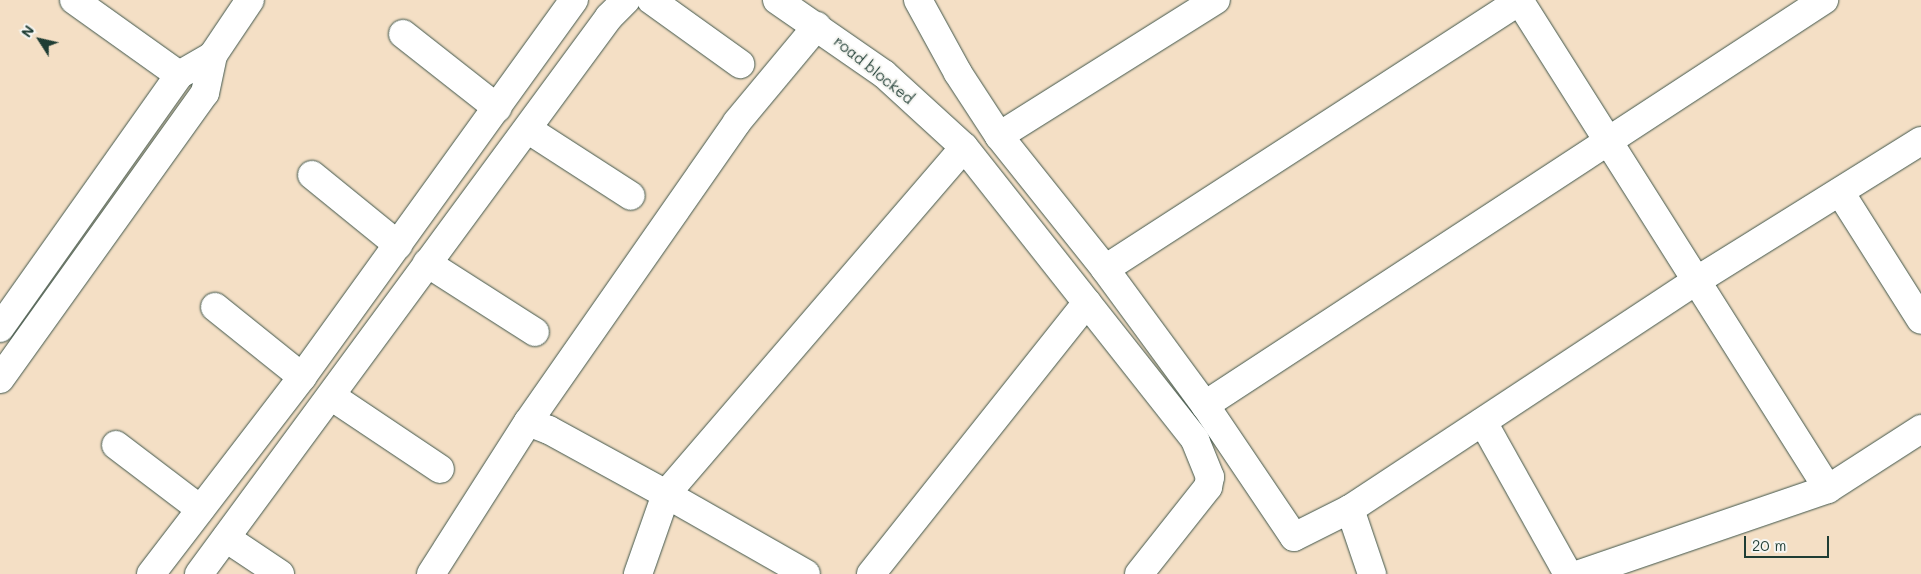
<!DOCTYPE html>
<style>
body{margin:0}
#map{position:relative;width:1921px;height:574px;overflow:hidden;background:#f4dfc5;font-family:Mali,sans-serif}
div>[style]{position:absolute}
.roads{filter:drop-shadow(0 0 1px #3f554a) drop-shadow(0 0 1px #3f554a)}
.minor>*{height:28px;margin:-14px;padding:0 14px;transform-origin:14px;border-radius:14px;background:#fff}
span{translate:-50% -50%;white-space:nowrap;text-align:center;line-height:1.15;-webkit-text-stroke:4px #f6f6f2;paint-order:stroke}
.street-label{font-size:15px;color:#1f3d34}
.north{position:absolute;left:15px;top:15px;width:50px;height:50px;-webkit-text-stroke:4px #f6f6f2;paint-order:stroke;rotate:305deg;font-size:14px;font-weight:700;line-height:20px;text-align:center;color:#1f3d34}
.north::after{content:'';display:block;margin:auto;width:18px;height:22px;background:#1f3d34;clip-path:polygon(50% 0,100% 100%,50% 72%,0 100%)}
.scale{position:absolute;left:1744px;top:536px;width:85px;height:22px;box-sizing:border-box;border:2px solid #1f3d34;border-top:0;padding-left:6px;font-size:15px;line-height:18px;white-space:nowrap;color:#1f3d34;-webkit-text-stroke:4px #f6f6f2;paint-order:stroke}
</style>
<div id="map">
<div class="roads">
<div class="minor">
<div style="left:74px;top:0;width:129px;rotate:35.5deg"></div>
<div style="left:651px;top:0;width:110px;rotate:35.7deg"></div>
<div style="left:777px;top:0;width:130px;rotate:34.7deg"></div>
<div style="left:884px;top:74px;width:108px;rotate:42.4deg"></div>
<div style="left:964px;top:147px;width:373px;rotate:51.7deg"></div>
<div style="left:1195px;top:440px;width:40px;rotate:68deg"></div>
<div style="left:1210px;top:477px;width:10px;rotate:101deg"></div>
<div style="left:1208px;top:487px;width:111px;rotate:128.4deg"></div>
<div style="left:918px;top:0;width:83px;rotate:61.3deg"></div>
<div style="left:958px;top:73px;width:75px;rotate:56.9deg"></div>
<div style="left:999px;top:136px;width:170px;rotate:51.4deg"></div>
<div style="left:1105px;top:269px;width:169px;rotate:53.7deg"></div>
<div style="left:1205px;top:405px;width:159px;rotate:56deg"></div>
<div style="left:1294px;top:537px;width:63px;rotate:-26.6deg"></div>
<div style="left:1350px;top:509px;width:414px;rotate:-33.4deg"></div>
<div style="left:1696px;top:281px;width:265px;rotate:-31.9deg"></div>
<div style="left:1519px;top:0;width:578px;rotate:57.71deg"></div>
<div style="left:403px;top:34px;width:120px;rotate:38.2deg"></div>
<div style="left:529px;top:130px;width:121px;rotate:32.9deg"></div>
<div style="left:999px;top:136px;width:256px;rotate:-32.1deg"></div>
<div style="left:312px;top:175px;width:111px;rotate:39.1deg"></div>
<div style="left:1840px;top:192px;width:151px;rotate:57.7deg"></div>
<div style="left:427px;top:263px;width:128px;rotate:32.6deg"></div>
<div style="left:1105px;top:269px;width:495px;rotate:-32.9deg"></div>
<div style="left:215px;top:307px;width:112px;rotate:38.8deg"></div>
<div style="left:0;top:328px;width:310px;rotate:-54.7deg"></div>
<div style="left:179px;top:75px;width:39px;rotate:-30deg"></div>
<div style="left:0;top:379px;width:352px;rotate:-54.4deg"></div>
<div style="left:205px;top:93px;width:39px;rotate:-78deg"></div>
<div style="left:213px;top:55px;width:66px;rotate:-56.1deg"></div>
<div style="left:331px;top:396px;width:131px;rotate:33.8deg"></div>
<div style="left:1205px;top:405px;width:740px;rotate:-33.2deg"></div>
<div style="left:528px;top:422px;width:22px;rotate:21deg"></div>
<div style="left:549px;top:430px;width:133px;rotate:28.7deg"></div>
<div style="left:666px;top:494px;width:161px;rotate:29.7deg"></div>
<div style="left:1483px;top:422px;width:174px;rotate:60.8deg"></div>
<div style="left:116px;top:445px;width:106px;rotate:37.3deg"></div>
<div style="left:1350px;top:509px;width:69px;rotate:71.3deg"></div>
<div style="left:226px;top:538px;width:65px;rotate:33.7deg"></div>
<div style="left:151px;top:574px;width:248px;rotate:-52.5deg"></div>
<div style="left:302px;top:377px;width:465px;rotate:-54.2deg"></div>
<div style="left:199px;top:574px;width:692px;rotate:-53.64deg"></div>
<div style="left:609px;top:17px;width:24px;rotate:-45deg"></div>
<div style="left:431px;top:574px;width:180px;rotate:-57.5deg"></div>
<div style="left:528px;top:422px;width:366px;rotate:-55.1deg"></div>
<div style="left:737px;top:122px;width:125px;rotate:-50.2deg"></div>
<div style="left:638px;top:574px;width:85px;rotate:-70.7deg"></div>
<div style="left:666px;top:494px;width:457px;rotate:-49.3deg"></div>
<div style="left:871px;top:574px;width:347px;rotate:-51.5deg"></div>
<div style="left:1580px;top:574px;width:262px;rotate:-18.9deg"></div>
<div style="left:1828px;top:489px;width:111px;rotate:-32.8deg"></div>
</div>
</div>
<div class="street-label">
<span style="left:874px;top:70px;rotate:39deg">road blocked</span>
</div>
<div class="north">N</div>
<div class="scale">20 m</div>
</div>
